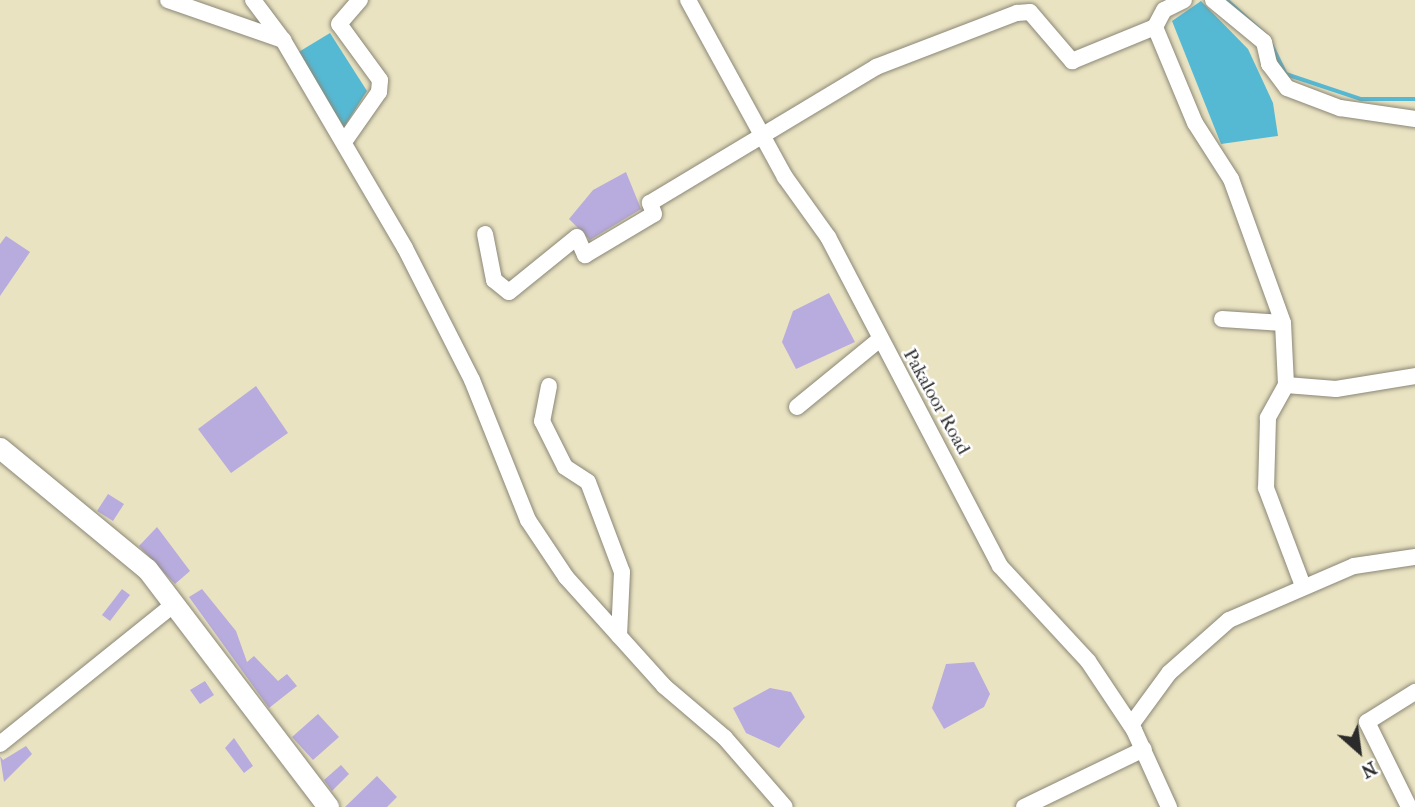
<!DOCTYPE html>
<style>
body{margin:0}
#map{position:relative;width:1415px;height:807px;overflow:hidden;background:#eae3c2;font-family:"IM FELL French Canon",serif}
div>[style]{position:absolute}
.water>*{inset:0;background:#55b9d4}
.stream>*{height:3.5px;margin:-1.75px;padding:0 1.75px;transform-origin:1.75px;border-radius:1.75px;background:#55b9d4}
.building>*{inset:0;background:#b8abde}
.roads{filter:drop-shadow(0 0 2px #8a8776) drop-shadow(0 0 2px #8a8776)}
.minor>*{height:16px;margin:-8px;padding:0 8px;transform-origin:8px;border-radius:8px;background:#fff}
.secondary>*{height:21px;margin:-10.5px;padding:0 10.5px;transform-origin:10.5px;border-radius:10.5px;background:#fff}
span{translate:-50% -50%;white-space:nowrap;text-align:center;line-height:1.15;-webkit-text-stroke:5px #fff;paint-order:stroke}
.street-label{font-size:19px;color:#2b2b2b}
.north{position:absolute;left:1324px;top:716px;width:70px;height:70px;-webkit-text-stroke:5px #fff;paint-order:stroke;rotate:152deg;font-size:19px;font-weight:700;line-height:28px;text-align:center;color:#2b2b2b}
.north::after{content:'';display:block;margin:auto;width:24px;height:32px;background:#2b2b2b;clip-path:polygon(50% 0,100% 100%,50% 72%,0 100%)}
</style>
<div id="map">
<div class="water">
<div style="clip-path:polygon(1201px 1px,1248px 49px,1273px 103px,1278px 136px,1221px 144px,1172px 21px)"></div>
<div style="clip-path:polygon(330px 33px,367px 91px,344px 127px,297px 53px)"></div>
</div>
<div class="stream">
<div style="left:1227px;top:0;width:57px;rotate:42.1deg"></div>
<div style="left:1272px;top:45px;width:32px;rotate:64deg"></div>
<div style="left:1286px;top:74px;width:79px;rotate:18.4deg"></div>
<div style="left:1361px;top:99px;width:54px"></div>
</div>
<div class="building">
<div style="clip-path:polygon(626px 172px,641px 209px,590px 240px,569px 219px,593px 190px)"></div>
<div style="clip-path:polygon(6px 236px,30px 252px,0 296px,0 244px)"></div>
<div style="clip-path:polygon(829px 293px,855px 342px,796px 369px,782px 342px,793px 311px)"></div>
<div style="clip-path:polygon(256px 386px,288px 433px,231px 473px,198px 429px)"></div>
<div style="clip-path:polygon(108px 494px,124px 504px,113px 521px,97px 511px)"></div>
<div style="clip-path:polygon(157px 527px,190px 571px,175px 584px,139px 546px)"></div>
<div style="clip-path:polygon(122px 589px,130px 595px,110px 621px,102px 615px)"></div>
<div style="clip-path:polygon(202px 589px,236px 631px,247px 662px,254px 656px,278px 681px,287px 674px,297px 686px,269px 708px,189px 597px)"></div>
<div style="clip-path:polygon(974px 662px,990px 694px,984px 707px,944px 729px,932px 708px,946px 664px)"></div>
<div style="clip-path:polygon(205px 681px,214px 695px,200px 704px,190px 690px)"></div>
<div style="clip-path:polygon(770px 688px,791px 692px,805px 717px,779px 748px,746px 733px,733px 708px)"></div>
<div style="clip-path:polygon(318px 714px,339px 737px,313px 760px,292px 737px)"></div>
<div style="clip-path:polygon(234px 738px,253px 766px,244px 773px,225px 748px)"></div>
<div style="clip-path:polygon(26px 746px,32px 754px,4px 782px,0 756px,3px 760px)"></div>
<div style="clip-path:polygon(341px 765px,349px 774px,332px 791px,324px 780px)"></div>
<div style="clip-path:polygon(377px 776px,397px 797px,387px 807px,345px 807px)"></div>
</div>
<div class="roads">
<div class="minor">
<div style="left:168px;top:0;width:122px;rotate:19.2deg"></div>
<div style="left:283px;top:40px;width:241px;rotate:59.6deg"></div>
<div style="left:405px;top:248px;width:148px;rotate:63.1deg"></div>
<div style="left:472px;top:380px;width:151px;rotate:68.2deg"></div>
<div style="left:528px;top:520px;width:69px;rotate:56.3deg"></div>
<div style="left:566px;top:577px;width:147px;rotate:48deg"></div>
<div style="left:664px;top:686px;width:80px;rotate:40.4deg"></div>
<div style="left:725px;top:738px;width:91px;rotate:49deg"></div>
<div style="left:253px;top:0;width:50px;rotate:53.1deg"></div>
<div style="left:688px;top:0;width:202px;rotate:61.3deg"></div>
<div style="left:785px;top:177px;width:74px;rotate:54.4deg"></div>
<div style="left:828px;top:237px;width:371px;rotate:62.4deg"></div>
<div style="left:1000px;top:566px;width:129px;rotate:47.2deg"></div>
<div style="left:1088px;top:661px;width:83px;rotate:56.3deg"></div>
<div style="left:1134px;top:730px;width:85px;rotate:65.6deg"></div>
<div style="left:1184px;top:0;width:22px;rotate:153deg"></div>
<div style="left:1164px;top:10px;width:19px;rotate:118deg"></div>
<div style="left:1155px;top:27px;width:104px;rotate:67.4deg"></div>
<div style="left:1195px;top:123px;width:67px;rotate:57.3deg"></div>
<div style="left:1231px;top:179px;width:153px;rotate:70.1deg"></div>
<div style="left:1213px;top:0;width:66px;rotate:39.5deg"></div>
<div style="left:1264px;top:42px;width:23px;rotate:77deg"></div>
<div style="left:1269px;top:64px;width:30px;rotate:53deg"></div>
<div style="left:1287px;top:88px;width:57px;rotate:20.7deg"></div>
<div style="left:1340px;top:108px;width:76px;rotate:8.3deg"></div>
<div style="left:344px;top:142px;width:61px;rotate:-55deg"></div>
<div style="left:379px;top:92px;width:12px;rotate:-85deg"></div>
<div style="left:380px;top:80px;width:69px;rotate:-126.2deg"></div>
<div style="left:339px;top:24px;width:32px;rotate:-49deg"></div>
<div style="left:485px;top:234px;width:47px;rotate:78.9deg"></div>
<div style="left:494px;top:280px;width:19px;rotate:39deg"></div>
<div style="left:509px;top:292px;width:87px;rotate:-39deg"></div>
<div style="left:577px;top:237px;width:20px;rotate:66deg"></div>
<div style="left:585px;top:255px;width:80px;rotate:-30.7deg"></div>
<div style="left:654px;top:214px;width:12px;rotate:-110deg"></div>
<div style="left:650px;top:203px;width:264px;rotate:-31deg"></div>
<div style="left:876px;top:67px;width:151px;rotate:-21deg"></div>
<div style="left:1017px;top:13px;width:13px;rotate:-4deg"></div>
<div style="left:1030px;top:12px;width:65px;rotate:49.4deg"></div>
<div style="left:1072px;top:61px;width:90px;rotate:-22.3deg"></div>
<div style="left:1222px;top:319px;width:61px;rotate:3.8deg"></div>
<div style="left:1283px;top:323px;width:62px;rotate:87.2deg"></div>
<div style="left:1286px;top:385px;width:50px;rotate:4.6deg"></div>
<div style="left:1336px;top:389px;width:80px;rotate:-9.3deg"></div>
<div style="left:1286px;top:385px;width:38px;rotate:119deg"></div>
<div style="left:1268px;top:418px;width:70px;rotate:91.6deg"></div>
<div style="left:1266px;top:488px;width:105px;rotate:69.3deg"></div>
<div style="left:549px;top:386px;width:36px;rotate:101deg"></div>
<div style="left:542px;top:421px;width:51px;rotate:63.4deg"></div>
<div style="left:565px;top:467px;width:27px;rotate:33deg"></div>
<div style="left:588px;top:482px;width:96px;rotate:69.3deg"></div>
<div style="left:622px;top:572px;width:64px;rotate:92.7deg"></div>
<div style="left:797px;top:407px;width:106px;rotate:-39.3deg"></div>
<div style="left:1131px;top:725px;width:64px;rotate:-53.8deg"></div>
<div style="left:1169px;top:673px;width:80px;rotate:-41.5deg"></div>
<div style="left:1229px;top:620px;width:136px;rotate:-23.4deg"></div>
<div style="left:1354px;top:566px;width:62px;rotate:-8.4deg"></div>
<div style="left:0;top:744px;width:222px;rotate:-38.8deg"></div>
<div style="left:1024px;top:807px;width:133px;rotate:-25.8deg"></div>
<div style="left:1409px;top:807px;width:95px;rotate:-116.3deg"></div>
<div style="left:1367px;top:722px;width:57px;rotate:-32deg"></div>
</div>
<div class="secondary">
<div style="left:0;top:448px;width:190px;rotate:39.5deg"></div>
<div style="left:147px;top:569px;width:299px;rotate:52.7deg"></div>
</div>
</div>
<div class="street-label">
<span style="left:936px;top:402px;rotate:61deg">Pakaloor Road</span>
</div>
<div class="north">N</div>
</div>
